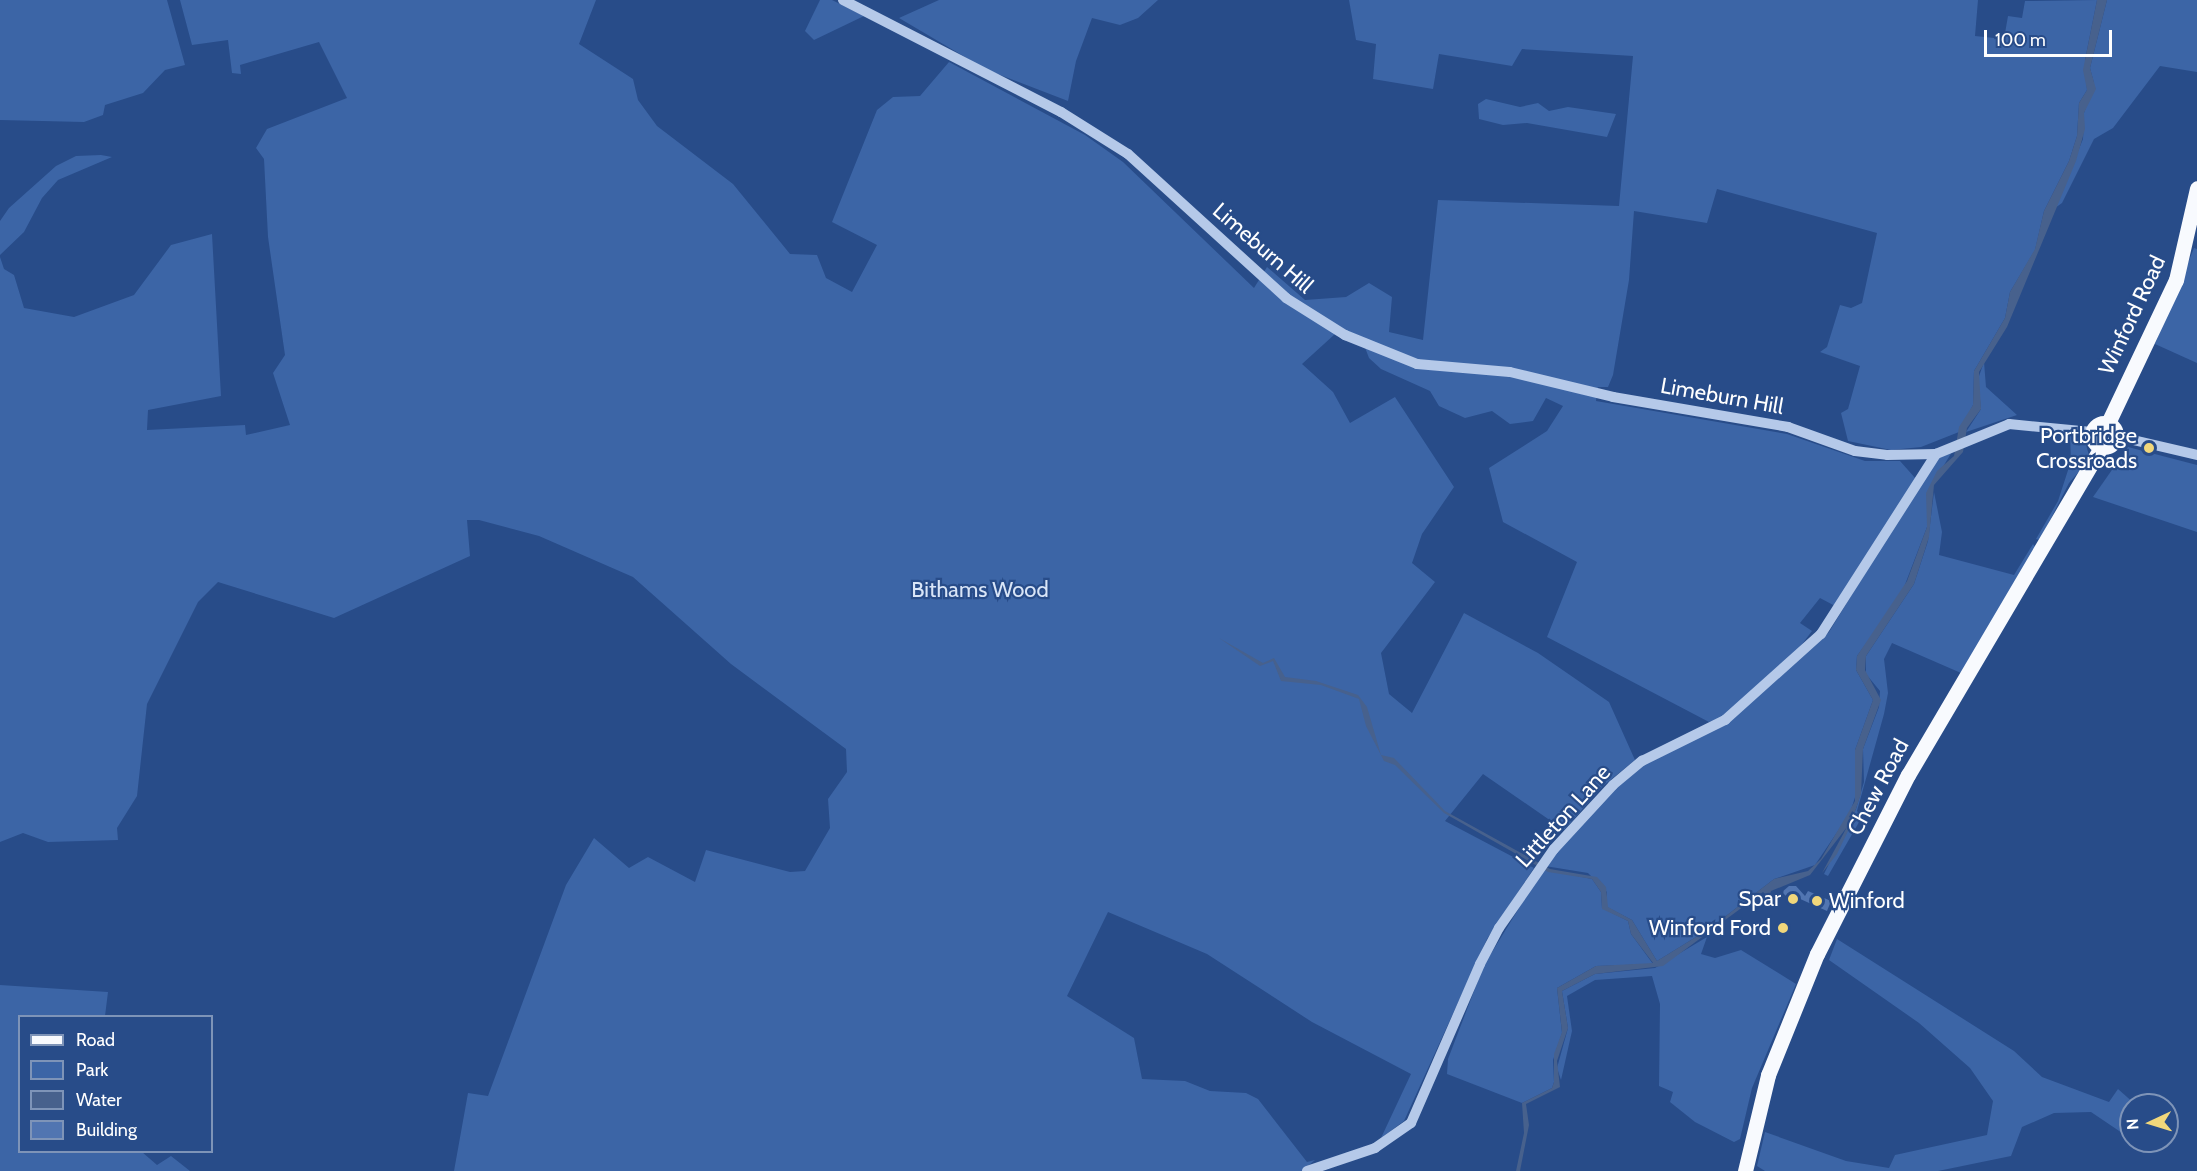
<!DOCTYPE html>
<style>
body{margin:0}
#map{position:relative;width:2197px;height:1171px;overflow:hidden;background:#284c89;font-family:Cabin,sans-serif}
div>[style]{position:absolute}
.green>*{inset:0;background:#3c65a6}
.water>*{inset:0;background:#47618d}
.building>*{inset:0;background:#5175b1}
.minor>*{height:10px;margin:-5px;padding:0 5px;transform-origin:5px;border-radius:5px;background:#b5c9e9}
.major>*{height:15px;margin:-7.5px;padding:0 7.5px;transform-origin:7.5px;border-radius:7.5px;background:#f8fafe}
.major>.ring{margin:-7.5px;padding:0;box-sizing:content-box;background:none;border:15px solid #f8fafe;border-radius:50%}
.dots>*{width:16px;height:16px;translate:-50% -50%;box-sizing:border-box;border:3px solid #284c89;border-radius:50%}
span{translate:-50% -50%;white-space:nowrap;text-align:center;line-height:1.15;-webkit-text-stroke:4.5px #284c89;paint-order:stroke}
.street-label{font-size:22px;color:#fff}
.poi-label{font-size:22px;color:#fff}
.right{translate:-100% -50%;text-align:right}
.left{translate:0 -50%;text-align:left}
.park-label{font-size:22px;color:#d9e5f7}
.legend{position:absolute;left:18px;top:1015px;width:195px;height:138px;box-sizing:border-box;background:#284c89;border:2px solid #7e94b8;margin:0;padding:8px 10px;list-style:none;font-size:18px;color:#fff}
.legend li{display:flex;align-items:center;gap:12px;height:30px}
.legend b{width:30px;border:2px solid #7e94b8}
.north{position:absolute;left:2119px;top:1093px;width:60px;height:60px;box-sizing:border-box;background:#284c89;border:2px solid #7e94b8;border-radius:50%;rotate:266deg;font-size:16px;font-weight:700;line-height:24px;text-align:center;color:#fff}
.north::after{content:'';display:block;margin:auto;width:21px;height:27px;background:#f1d77b;clip-path:polygon(50% 0,100% 100%,50% 72%,0 100%)}
.scale{position:absolute;left:1984px;top:30px;width:128px;height:27px;box-sizing:border-box;border:3px solid #fff;border-top:0;padding-left:8px;font-size:18px;line-height:21px;white-space:nowrap;color:#fff;-webkit-text-stroke:4px #284c89;paint-order:stroke}
</style>
<div id="map">
<div class="green">
<div style="clip-path:polygon(0 0,167px 0,185px 65px,165px 70px,143px 93px,105px 105px,103px 115px,84px 122px,0 120px)"></div>
<div style="clip-path:polygon(180px 0,596px 0,579px 44px,633px 79px,638px 100px,657px 126px,733px 184px,790px 254px,817px 255px,826px 278px,852px 292px,877px 245px,832px 222px,877px 110px,893px 97px,920px 96px,949px 62px,1085px 135px,1123px 162px,1254px 288px,1267px 267px,1305px 300px,1346px 297px,1369px 283px,1392px 297px,1389px 332px,1423px 340px,1438px 200px,1619px 206px,1633px 56px,1522px 49px,1512px 66px,1439px 54px,1433px 89px,1373px 79px,1376px 44px,1356px 40px,1349px 0,1978px 0,1975px 36px,2004px 39px,2008px 16px,2022px 18px,2025px 1px,2097px 0,2085px 60px,2087px 90px,2079px 103px,2077px 136px,2069px 161px,2044px 211px,2035px 250px,2010px 292px,2005px 318px,1974px 371px,1973px 405px,1959px 432px,1921px 447px,1891px 450px,1848px 441px,1841px 413px,1848px 409px,1860px 366px,1820px 352px,1827px 347px,1840px 305px,1851px 308px,1862px 303px,1877px 233px,1717px 189px,1707px 223px,1634px 211px,1629px 280px,1613px 375px,1608px 387px,1598px 387px,1596px 401px,1787px 434px,1865px 461px,1900px 461px,1916px 479px,1837px 607px,1820px 598px,1800px 623px,1812px 631px,1787px 664px,1724px 717px,1709px 722px,1547px 637px,1577px 562px,1503px 522px,1489px 468px,1547px 431px,1563px 406px,1546px 398px,1533px 421px,1510px 424px,1492px 411px,1465px 418px,1439px 406px,1430px 391px,1381px 369px,1369px 358px,1361px 337px,1335px 334px,1302px 364px,1333px 392px,1350px 423px,1395px 397px,1454px 487px,1422px 534px,1412px 563px,1435px 582px,1381px 653px,1389px 694px,1412px 713px,1464px 613px,1538px 653px,1609px 702px,1635px 760px,1603px 786px,1564px 830px,1483px 774px,1445px 821px,1534px 868px,1487px 939px,1404px 1121px,1381px 1138px,1411px 1074px,1312px 1022px,1207px 954px,1108px 912px,1067px 996px,1134px 1038px,1142px 1079px,1185px 1081px,1210px 1091px,1246px 1093px,1258px 1099px,1307px 1162px,1315px 1160px,1302px 1171px,454px 1171px,468px 1093px,488px 1096px,566px 885px,594px 838px,629px 868px,648px 857px,695px 882px,706px 850px,790px 872px,805px 871px,830px 828px,828px 799px,847px 772px,846px 749px,731px 664px,633px 577px,539px 536px,479px 520px,467px 520px,470px 556px,334px 618px,218px 582px,198px 602px,147px 704px,137px 796px,117px 828px,118px 840px,48px 842px,23px 833px,0 842px,0 257px,4px 269px,14px 275px,24px 308px,74px 317px,134px 295px,171px 245px,212px 234px,221px 396px,148px 410px,147px 430px,245px 425px,246px 435px,290px 425px,273px 373px,285px 355px,268px 237px,264px 159px,256px 148px,267px 129px,347px 98px,319px 42px,240px 65px,241px 74px,232px 73px,228px 40px,192px 45px)"></div>
<div style="clip-path:polygon(820px 0,832px 0,864px 16px,814px 40px,805px 31px)"></div>
<div style="clip-path:polygon(939px 0,1158px 0,1138px 18px,1120px 25px,1092px 18px,1076px 61px,1068px 101px,987px 70px,899px 18px)"></div>
<div style="clip-path:polygon(2107px 0,2197px 0,2197px 72px,2160px 66px,2113px 128px,2094px 139px,2062px 203px,2055px 208px,2083px 139px,2084px 113px,2094px 83px,2090px 68px)"></div>
<div style="clip-path:polygon(1486px 99px,1520px 107px,1538px 103px,1549px 111px,1568px 107px,1616px 114px,1607px 137px,1527px 123px,1503px 125px,1479px 119px,1478px 104px)"></div>
<div style="clip-path:polygon(101px 155px,112px 157px,58px 180px,42px 198px,24px 232px,0 255px,0 221px,9px 208px,56px 166px,76px 156px)"></div>
<div style="clip-path:polygon(2194px 248px,2197px 249px,2197px 363px,2155px 344px)"></div>
<div style="clip-path:polygon(1984px 362px,1986px 387px,2017px 415px,1966px 432px,1981px 409px,1978px 379px)"></div>
<div style="clip-path:polygon(2070px 434px,2085px 441px,2090px 459px,2069px 483px,2040px 540px,2036px 539px,2058px 501px,2071px 461px)"></div>
<div style="clip-path:polygon(1955px 447px,1927px 493px,1927px 527px,1901px 595px,1857px 656px,1856px 670px,1873px 700px,1855px 750px,1858px 788px,1850px 813px,1815px 865px,1774px 879px,1709px 929px,1657px 961px,1632px 920px,1607px 907px,1607px 892px,1588px 873px,1545px 866px,1606px 796px,1645px 762px,1736px 716px,1829px 632px,1937px 456px)"></div>
<div style="clip-path:polygon(2128px 447px,2197px 465px,2197px 532px,2093px 497px)"></div>
<div style="clip-path:polygon(1934px 492px,1942px 532px,1939px 555px,2014px 575px,2033px 544px,2036px 548px,1961px 673px,1892px 643px,1884px 659px,1888px 693px,1884px 714px,1857px 811px,1862px 817px,1828px 876px,1824px 874px,1856px 809px,1864px 782px,1863px 749px,1879px 707px,1880px 691px,1866px 674px,1866px 656px,1914px 584px,1928px 541px)"></div>
<div style="clip-path:polygon(1543px 869px,1592px 879px,1601px 892px,1602px 908px,1628px 921px,1631px 934px,1653px 964px,1596px 966px,1557px 988px,1562px 1033px,1553px 1060px,1554px 1082px,1552px 1088px,1522px 1103px,1447px 1074px,1448px 1059px,1484px 965px)"></div>
<div style="clip-path:polygon(1707px 937px,1701px 954px,1715px 958px,1741px 950px,1796px 984px,1752px 1088px,1740px 1139px,1734px 1142px,1695px 1122px,1670px 1102px,1673px 1092px,1659px 1086px,1660px 1004px,1652px 976px,1595px 980px,1567px 996px,1572px 1031px,1561px 1080px,1557px 1068px,1568px 1028px,1562px 991px,1595px 974px,1655px 968px)"></div>
<div style="clip-path:polygon(1837px 939px,2014px 1051px,2042px 1077px,2109px 1102px,2118px 1089px,2136px 1105px,2131px 1105px,2131px 1139px,2091px 1112px,2054px 1113px,2022px 1127px,2011px 1156px,1938px 1171px,1765px 1171px,1757px 1166px,1765px 1132px,1846px 1161px,1889px 1168px,1895px 1155px,1987px 1135px,1993px 1101px,1970px 1068px,1919px 1023px,1829px 960px)"></div>
<div style="clip-path:polygon(0 985px,108px 992px,105px 1016px,20px 1016px,20px 1152px,142px 1152px,157px 1165px,171px 1156px,190px 1171px,0 1171px)"></div>
</div>
<div class="water">
<div style="clip-path:polygon(2097px 0,2107px 0,2090px 68px,2096px 89px,2084px 113px,2085px 129px,2076px 161px,2007px 327px,1979px 372px,1981px 409px,1967px 428px,1963px 452px,1934px 485px,1929px 537px,1914px 584px,1866px 656px,1865px 670px,1881px 700px,1863px 749px,1861px 794px,1849px 829px,1837px 854px,1822px 873px,1847px 827px,1810px 875px,1771px 891px,1769px 897px,1763px 892px,1663px 966px,1595px 974px,1562px 991px,1568px 1028px,1557px 1061px,1560px 1087px,1526px 1104px,1529px 1125px,1520px 1171px,1516px 1171px,1524px 1133px,1522px 1103px,1552px 1088px,1554px 1082px,1554px 1054px,1562px 1032px,1557px 988px,1596px 966px,1653px 963px,1631px 934px,1628px 921px,1602px 909px,1601px 892px,1592px 879px,1548px 872px,1444px 813px,1395px 765px,1384px 761px,1366px 726px,1359px 699px,1321px 685px,1281px 681px,1273px 661px,1260px 666px,1219px 638px,1263px 663px,1274px 658px,1285px 677px,1316px 681px,1358px 695px,1367px 707px,1381px 755px,1394px 758px,1445px 811px,1550px 869px,1597px 877px,1606px 887px,1608px 907px,1632px 920px,1657px 961px,1709px 929px,1774px 879px,1808px 871px,1821px 859px,1855px 801px,1855px 750px,1873px 700px,1856px 670px,1857px 656px,1907px 581px,1927px 527px,1926px 493px,1937px 471px,1954px 456px,1959px 427px,1973px 405px,1974px 371px,2005px 318px,2010px 292px,2035px 249px,2044px 211px,2069px 161px,2077px 136px,2079px 103px,2087px 90px,2083px 70px)"></div>
</div>
<div class="building">
<div style="clip-path:polygon(1789px 886px,1796px 886px,1805px 896px,1808px 891px,1831px 901px,1827px 911px,1798px 898px,1794px 904px,1782px 892px)"></div>
</div>
<div class="minor">
<div style="left:843px;top:0;width:245px;rotate:27.2deg"></div>
<div style="left:1061px;top:112px;width:79px;rotate:32.1deg"></div>
<div style="left:1128px;top:154px;width:214px;rotate:42.3deg"></div>
<div style="left:1286px;top:298px;width:70px;rotate:32.1deg"></div>
<div style="left:1345px;top:335px;width:78px;rotate:21.9deg"></div>
<div style="left:1417px;top:364px;width:93px;rotate:4.9deg"></div>
<div style="left:1510px;top:372px;width:106px;rotate:13.6deg"></div>
<div style="left:1613px;top:397px;width:178px;rotate:9.7deg"></div>
<div style="left:1788px;top:427px;width:71px;rotate:19.7deg"></div>
<div style="left:1855px;top:451px;width:32px;rotate:7deg"></div>
<div style="left:1887px;top:455px;width:49px;rotate:-1.2deg"></div>
<div style="left:1936px;top:454px;width:79px;rotate:-22.3deg"></div>
<div style="left:2009px;top:424px;width:83px;rotate:5.5deg"></div>
<div style="left:2116px;top:436px;width:83px;rotate:13.2deg"></div>
<div style="left:1307px;top:1171px;width:72px;rotate:-18.7deg"></div>
<div style="left:1375px;top:1148px;width:44px;rotate:-34.8deg"></div>
<div style="left:1411px;top:1123px;width:173px;rotate:-66.5deg"></div>
<div style="left:1480px;top:964px;width:41px;rotate:-62.2deg"></div>
<div style="left:1499px;top:928px;width:96px;rotate:-55.2deg"></div>
<div style="left:1554px;top:849px;width:87px;rotate:-47.3deg"></div>
<div style="left:1613px;top:785px;width:38px;rotate:-40deg"></div>
<div style="left:1642px;top:761px;width:93px;rotate:-26.3deg"></div>
<div style="left:1725px;top:720px;width:129px;rotate:-41.9deg"></div>
<div style="left:1821px;top:634px;width:214px;rotate:-57.4deg"></div>
</div>
<div class="major">
<div style="left:2108px;top:423px;width:158px;rotate:-64.6deg"></div>
<div style="left:2176px;top:280px;width:94px;rotate:-77.1deg"></div>
<div class="ring" style="left:2092px;top:423px;width:9px;height:9px"></div>
<div style="left:1745px;top:1171px;width:99px;rotate:-76.5deg"></div>
<div style="left:1768px;top:1075px;width:131px;rotate:-68deg"></div>
<div style="left:1817px;top:954px;width:201px;rotate:-63.1deg"></div>
<div style="left:1908px;top:775px;width:381px;rotate:-59.5deg"></div>
</div>
<div class="dots">
<div style="left:2149px;top:448px;background:#f1d77b"></div>
<div style="left:1793px;top:899px;background:#f1d77b"></div>
<div style="left:1817px;top:901px;background:#f1d77b"></div>
<div style="left:1783px;top:928px;background:#f1d77b"></div>
</div>
<div class="street-label">
<span style="left:1263px;top:248px;rotate:41deg">Limeburn Hill</span>
<span style="left:2132px;top:315px;rotate:-65deg">Winford Road</span>
<span style="left:1722px;top:396px;rotate:10deg">Limeburn Hill</span>
<span style="left:1878px;top:787px;rotate:-62deg">Chew Road</span>
<span style="left:1563px;top:816px;rotate:-48deg">Littleton Lane</span>
</div>
<div class="poi-label">
<span class="right" style="left:2137px;top:448px">Portbridge<br>Crossroads</span>
<span class="right" style="left:1781px;top:899px">Spar</span>
<span class="left" style="left:1829px;top:901px">Winford</span>
<span class="right" style="left:1771px;top:928px">Winford Ford</span>
</div>
<div class="park-label">
<span style="left:980px;top:590px">Bithams Wood</span>
</div>
<ul class="legend">
<li><b style="height:8px;background:#f8fafe"></b>Road</li>
<li><b style="height:16px;background:#3c65a6"></b>Park</li>
<li><b style="height:16px;background:#47618d"></b>Water</li>
<li><b style="height:16px;background:#5175b1"></b>Building</li>
</ul>
<div class="north">N</div>
<div class="scale">100 m</div>
</div>
